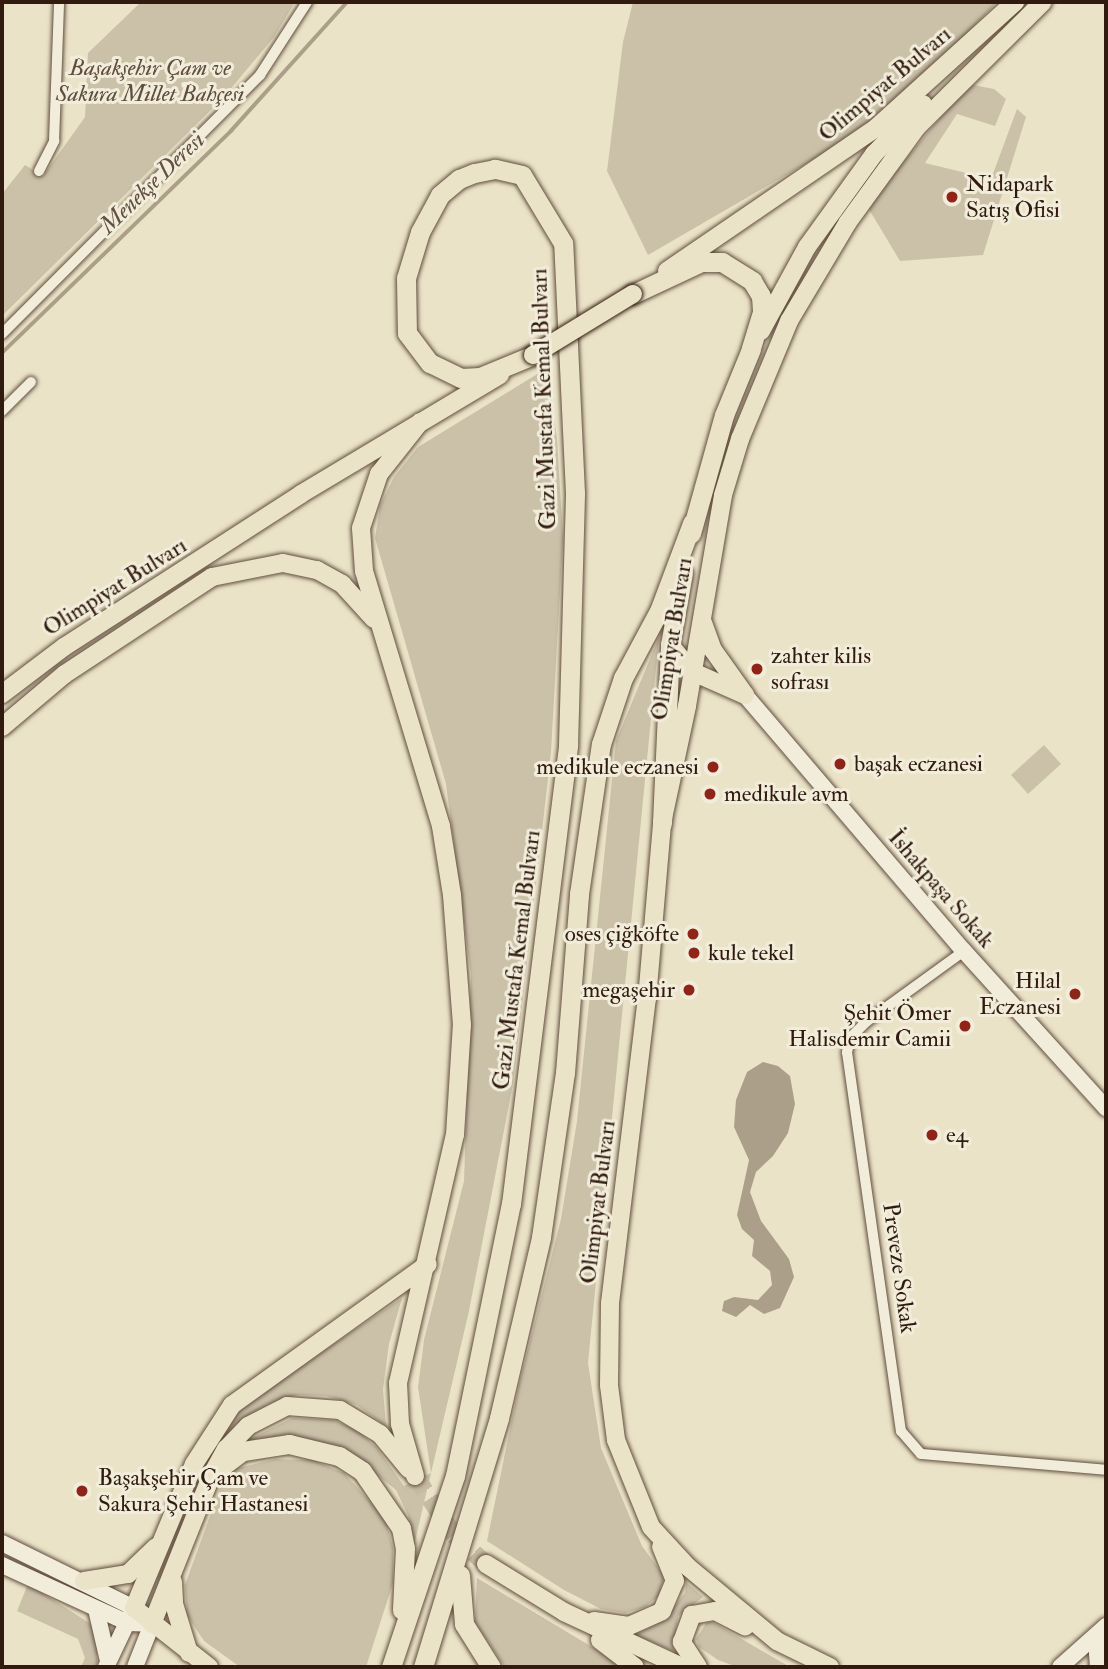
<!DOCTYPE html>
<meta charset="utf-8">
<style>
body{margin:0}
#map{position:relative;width:1108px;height:1669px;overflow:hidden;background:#ebe3c8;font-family:"IM FELL Double Pica",serif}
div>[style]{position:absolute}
.green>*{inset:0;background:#cbc1a9}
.water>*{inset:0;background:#ac9f89}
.stream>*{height:3.5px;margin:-1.75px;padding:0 1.75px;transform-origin:1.75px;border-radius:1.75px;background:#ac9f89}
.primary-tunnel>*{height:18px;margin-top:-9px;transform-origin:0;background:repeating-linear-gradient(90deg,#c6bba3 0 18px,transparent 0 27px)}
.roads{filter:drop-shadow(0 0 2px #604d3d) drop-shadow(0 0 2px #604d3d)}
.street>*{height:10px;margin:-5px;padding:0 5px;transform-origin:5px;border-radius:5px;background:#f2eddb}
.secondary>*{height:16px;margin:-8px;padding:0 8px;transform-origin:8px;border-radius:8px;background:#f2eddb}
.primary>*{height:18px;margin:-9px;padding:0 9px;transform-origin:9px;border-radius:9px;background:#ebe3c8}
.highway>*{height:19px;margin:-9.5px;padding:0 9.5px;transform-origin:9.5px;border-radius:9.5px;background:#ebe3c8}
.bridges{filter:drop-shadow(0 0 2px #311b0f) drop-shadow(0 0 2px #311b0f)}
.primary-bridge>*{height:18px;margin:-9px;padding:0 9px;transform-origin:9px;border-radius:9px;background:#ebe3c8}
.dots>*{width:19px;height:19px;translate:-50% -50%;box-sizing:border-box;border:4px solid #f2eddb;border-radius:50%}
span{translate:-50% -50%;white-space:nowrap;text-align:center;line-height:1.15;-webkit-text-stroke:6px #f2eddb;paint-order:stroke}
.park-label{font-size:23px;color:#5f4d3d;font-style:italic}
.street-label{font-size:23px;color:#311b0f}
.poi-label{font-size:23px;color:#311b0f}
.left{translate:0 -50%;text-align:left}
.right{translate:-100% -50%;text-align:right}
.water-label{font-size:24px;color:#625040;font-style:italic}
.frame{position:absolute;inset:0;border:4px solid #311b0f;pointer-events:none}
</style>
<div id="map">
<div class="green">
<div style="clip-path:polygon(141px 2px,295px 2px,274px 37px,223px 98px,2px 316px,2px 194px,25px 165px,43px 176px,85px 117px,88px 53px)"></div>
<div style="clip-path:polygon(633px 2px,997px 2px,888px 116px,648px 255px,607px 171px,623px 42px)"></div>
<div style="clip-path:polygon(968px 84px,994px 89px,1006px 99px,995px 126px,957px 114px,925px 163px,991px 179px,1017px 109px,1026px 117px,983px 255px,900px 261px,867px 206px)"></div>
<div style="clip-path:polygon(547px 368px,557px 439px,563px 538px,551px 752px,513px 1084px,469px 1311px,431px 1473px,414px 1545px,408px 1515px,396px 1490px,344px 1448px,287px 1436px,246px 1441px,292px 1418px,333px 1420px,357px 1430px,377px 1448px,404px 1486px,431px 1473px,418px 1387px,424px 1340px,464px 1181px,471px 975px,446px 784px,375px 538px,380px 506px,394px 477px,418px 447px)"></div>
<div style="clip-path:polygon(659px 637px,588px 1363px,601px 1448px,642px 1546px,664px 1576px,659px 1596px,645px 1607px,625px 1613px,601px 1609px,564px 1590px,487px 1541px,519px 1385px,561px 1219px,577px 1121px,616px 741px)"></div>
<div style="clip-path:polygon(1044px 745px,1061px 764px,1028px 794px,1011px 775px)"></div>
<div style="clip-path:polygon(402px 1298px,389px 1344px,383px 1389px,386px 1426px,357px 1405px,326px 1396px,298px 1395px,269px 1404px,236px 1424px,206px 1466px,163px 1580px,157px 1577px,217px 1436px,248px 1402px)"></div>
<div style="clip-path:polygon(276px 1459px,312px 1460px,344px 1473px,385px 1518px,393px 1548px,393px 1583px,366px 1667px,240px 1667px,204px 1641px,187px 1615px,185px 1585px,221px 1486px,234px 1469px)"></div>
<div style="clip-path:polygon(477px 1578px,597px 1650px,622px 1667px,505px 1667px,475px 1622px)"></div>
<div style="clip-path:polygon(686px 1582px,703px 1597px,678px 1616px,673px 1651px,634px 1635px,663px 1621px,685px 1593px)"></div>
<div style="clip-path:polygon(28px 1584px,91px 1624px,97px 1643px,97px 1667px,81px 1667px,85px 1658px,78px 1639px,17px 1611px)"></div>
<div style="clip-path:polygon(707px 1622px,714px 1623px,790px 1667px,737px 1667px,718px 1660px,699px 1647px,696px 1639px)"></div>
</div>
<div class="water">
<div style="clip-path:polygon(763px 1062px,778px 1066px,790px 1076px,795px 1104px,788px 1133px,773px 1156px,756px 1172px,750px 1192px,761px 1221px,789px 1259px,794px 1277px,780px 1308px,764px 1314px,750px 1305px,736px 1317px,722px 1311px,724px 1301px,734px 1297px,758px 1300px,772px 1285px,770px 1271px,752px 1256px,754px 1240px,742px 1229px,737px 1215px,749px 1160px,734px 1127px,736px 1100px,747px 1072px)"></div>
</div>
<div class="stream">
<div style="left:2px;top:353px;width:319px;rotate:-44.1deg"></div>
<div style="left:231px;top:131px;width:173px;rotate:-48deg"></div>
</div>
<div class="primary-tunnel">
<div style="left:415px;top:1476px;width:71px;rotate:56.5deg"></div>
<div style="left:454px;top:1535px;width:43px;rotate:42.2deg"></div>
</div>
<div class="roads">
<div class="street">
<div style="left:39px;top:171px;width:34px;rotate:-63deg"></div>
<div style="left:54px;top:141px;width:139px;rotate:-87.9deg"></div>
<div style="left:2px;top:334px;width:366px;rotate:-45.1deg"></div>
<div style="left:260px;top:75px;width:87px;rotate:-57.2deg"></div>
<div style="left:2px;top:411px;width:41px;rotate:-45deg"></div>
<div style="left:964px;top:951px;width:121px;rotate:144.1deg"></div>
<div style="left:866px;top:1022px;width:21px;rotate:135deg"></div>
<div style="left:851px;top:1037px;width:16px;rotate:105deg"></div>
<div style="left:847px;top:1052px;width:383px;rotate:81.9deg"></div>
<div style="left:901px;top:1431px;width:30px;rotate:49deg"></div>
<div style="left:921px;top:1454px;width:186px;rotate:4.9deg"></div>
</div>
<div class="secondary">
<div style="left:745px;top:695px;width:337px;rotate:49.5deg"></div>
<div style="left:964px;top:951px;width:212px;rotate:47.9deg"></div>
<div style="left:2px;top:1543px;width:147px;rotate:26.2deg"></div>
<div style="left:134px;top:1608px;width:65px;rotate:115.4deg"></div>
<div style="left:2px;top:1565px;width:139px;rotate:24.7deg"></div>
<div style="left:128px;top:1623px;width:24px;rotate:2deg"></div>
<div style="left:152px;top:1624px;width:46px;rotate:111.6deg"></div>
<div style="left:96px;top:1609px;width:53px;rotate:77deg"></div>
<div style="left:1060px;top:1667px;width:62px;rotate:-41.7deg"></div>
<div style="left:1098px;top:1667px;width:14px;rotate:-94deg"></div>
<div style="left:1097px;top:1653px;width:24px;rotate:-68deg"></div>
</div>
<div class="primary">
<div style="left:667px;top:271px;width:253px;rotate:-34.4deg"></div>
<div style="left:876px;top:128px;width:188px;rotate:-42.2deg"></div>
<div style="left:761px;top:331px;width:96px;rotate:-61.3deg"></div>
<div style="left:807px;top:247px;width:115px;rotate:-54.2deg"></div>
<div style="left:874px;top:154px;width:70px;rotate:-45.6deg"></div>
<div style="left:702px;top:620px;width:32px;rotate:70deg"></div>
<div style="left:713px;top:650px;width:55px;rotate:54.6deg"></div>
<div style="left:670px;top:645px;width:35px;rotate:50deg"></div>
<div style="left:693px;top:672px;width:57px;rotate:23.9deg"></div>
<div style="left:2px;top:694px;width:78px;rotate:-37.2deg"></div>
<div style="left:64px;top:647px;width:282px;rotate:-32.8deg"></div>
<div style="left:301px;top:494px;width:232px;rotate:-30.9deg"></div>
<div style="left:2px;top:727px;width:82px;rotate:-40.1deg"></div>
<div style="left:65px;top:674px;width:176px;rotate:-33.4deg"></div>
<div style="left:212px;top:577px;width:72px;rotate:-11.2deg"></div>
<div style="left:283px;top:563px;width:35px;rotate:12deg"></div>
<div style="left:317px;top:570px;width:29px;rotate:29deg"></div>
<div style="left:342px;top:584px;width:47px;rotate:47.6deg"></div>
<div style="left:415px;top:1476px;width:54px;rotate:-106.1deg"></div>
<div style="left:400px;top:1424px;width:41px;rotate:-92.8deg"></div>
<div style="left:398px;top:1383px;width:254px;rotate:-77.1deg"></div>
<div style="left:455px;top:1135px;width:110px;rotate:-86.4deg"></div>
<div style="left:462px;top:1025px;width:130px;rotate:-94.4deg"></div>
<div style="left:452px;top:895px;width:70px;rotate:-99.1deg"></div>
<div style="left:441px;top:826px;width:266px;rotate:-106.8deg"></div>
<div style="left:364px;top:571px;width:43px;rotate:-94deg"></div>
<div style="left:361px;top:528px;width:57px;rotate:-71.6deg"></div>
<div style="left:379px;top:474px;width:66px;rotate:-51.7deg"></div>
<div style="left:486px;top:1564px;width:92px;rotate:31.6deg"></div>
<div style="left:564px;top:1612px;width:130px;rotate:25deg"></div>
<div style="left:84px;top:1581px;width:45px;rotate:-9deg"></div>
<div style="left:128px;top:1574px;width:39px;rotate:-44deg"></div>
<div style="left:173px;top:1582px;width:22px;rotate:87deg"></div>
<div style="left:174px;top:1604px;width:51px;rotate:73deg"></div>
<div style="left:594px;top:1621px;width:35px;rotate:8deg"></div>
<div style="left:629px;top:1626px;width:36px;rotate:-24deg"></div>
<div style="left:662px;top:1611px;width:33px;rotate:-67deg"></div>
<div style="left:675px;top:1581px;width:37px;rotate:-112deg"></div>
<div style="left:152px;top:1624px;width:162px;rotate:-68.2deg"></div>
<div style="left:212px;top:1474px;width:29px;rotate:-61deg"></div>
<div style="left:226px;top:1449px;width:32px;rotate:-46deg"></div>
<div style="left:248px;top:1426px;width:44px;rotate:-27.1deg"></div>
<div style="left:287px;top:1406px;width:53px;rotate:4.3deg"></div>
<div style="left:340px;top:1410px;width:47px;rotate:31deg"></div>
<div style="left:380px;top:1434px;width:45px;rotate:50.4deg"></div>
<div style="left:600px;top:1640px;width:44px;rotate:37.6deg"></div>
<div style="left:209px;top:1667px;width:95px;rotate:-141.8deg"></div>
<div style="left:134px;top:1608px;width:156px;rotate:-67.4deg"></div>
<div style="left:194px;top:1464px;width:70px;rotate:-57.2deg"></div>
<div style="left:232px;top:1405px;width:241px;rotate:-35.7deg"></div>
<div style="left:698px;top:1667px;width:30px;rotate:-123deg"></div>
<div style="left:682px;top:1642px;width:29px;rotate:-70deg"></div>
<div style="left:692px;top:1615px;width:23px;rotate:-10deg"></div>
<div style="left:715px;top:1611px;width:34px;rotate:27deg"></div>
<div style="left:830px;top:1667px;width:59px;rotate:-153.9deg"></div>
<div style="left:777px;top:1641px;width:116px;rotate:-140.3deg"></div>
<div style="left:688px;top:1567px;width:54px;rotate:-132.8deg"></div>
<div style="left:651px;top:1527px;width:94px;rotate:-111.9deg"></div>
<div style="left:616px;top:1440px;width:55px;rotate:-97.3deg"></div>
<div style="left:609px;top:1385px;width:82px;rotate:-89.3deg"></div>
<div style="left:610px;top:1303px;width:306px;rotate:-83.1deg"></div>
<div style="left:647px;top:999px;width:177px;rotate:-85.1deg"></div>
<div style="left:662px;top:823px;width:120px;rotate:-77.9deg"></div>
<div style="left:687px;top:706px;width:214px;rotate:-80.3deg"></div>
<div style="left:723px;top:495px;width:59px;rotate:-73.1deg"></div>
<div style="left:740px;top:439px;width:128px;rotate:-67.4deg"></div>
<div style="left:789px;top:321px;width:115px;rotate:-59.2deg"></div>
<div style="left:848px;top:222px;width:117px;rotate:-54deg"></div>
<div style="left:917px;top:127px;width:177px;rotate:-44.8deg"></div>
</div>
<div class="highway">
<div style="left:633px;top:294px;width:75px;rotate:-25.2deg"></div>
<div style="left:701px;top:262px;width:21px"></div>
<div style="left:722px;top:262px;width:36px;rotate:32deg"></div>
<div style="left:752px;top:281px;width:17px;rotate:59deg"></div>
<div style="left:761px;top:296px;width:16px;rotate:86deg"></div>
<div style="left:762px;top:312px;width:39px;rotate:107deg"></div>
<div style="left:751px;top:349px;width:71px;rotate:112.2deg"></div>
<div style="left:724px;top:415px;width:123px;rotate:105.6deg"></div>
<div style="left:662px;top:823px;width:178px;rotate:-87.4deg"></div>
<div style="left:670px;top:645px;width:73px;rotate:-79.8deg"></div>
<div style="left:212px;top:1474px;width:39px;rotate:-37deg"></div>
<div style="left:243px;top:1451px;width:47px;rotate:-8.7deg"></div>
<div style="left:289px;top:1444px;width:51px;rotate:13.5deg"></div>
<div style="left:339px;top:1456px;width:27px;rotate:33deg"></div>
<div style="left:362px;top:1471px;width:69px;rotate:55.6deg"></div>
<div style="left:401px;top:1528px;width:20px;rotate:79deg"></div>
<div style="left:405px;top:1548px;width:62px;rotate:92.8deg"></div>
<div style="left:460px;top:1575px;width:49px;rotate:85.3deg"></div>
<div style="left:464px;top:1624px;width:51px;rotate:57.9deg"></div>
<div style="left:391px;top:1667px;width:201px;rotate:-71.5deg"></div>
<div style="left:455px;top:1476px;width:278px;rotate:-78.4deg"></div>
<div style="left:511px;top:1204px;width:463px;rotate:-82.9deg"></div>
<div style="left:568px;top:745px;width:252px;rotate:-88.4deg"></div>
<div style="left:575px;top:493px;width:250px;rotate:-92.7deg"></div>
<div style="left:563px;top:243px;width:79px;rotate:-121.1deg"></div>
<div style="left:522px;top:175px;width:28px;rotate:-167deg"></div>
<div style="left:495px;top:169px;width:21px;rotate:169deg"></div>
<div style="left:474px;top:173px;width:16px;rotate:158deg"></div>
<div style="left:459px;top:179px;width:25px;rotate:140deg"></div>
<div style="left:440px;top:195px;width:42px;rotate:118.4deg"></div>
<div style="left:420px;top:232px;width:48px;rotate:106.9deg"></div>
<div style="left:406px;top:278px;width:55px;rotate:89deg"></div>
<div style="left:407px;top:333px;width:38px;rotate:53deg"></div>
<div style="left:430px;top:363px;width:34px;rotate:26deg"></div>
<div style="left:461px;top:378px;width:19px;rotate:-3deg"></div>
<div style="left:480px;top:377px;width:57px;rotate:-22.5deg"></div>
<div style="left:423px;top:1667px;width:260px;rotate:-73deg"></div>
<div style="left:499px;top:1418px;width:186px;rotate:-76.9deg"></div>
<div style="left:541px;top:1237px;width:166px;rotate:-81.7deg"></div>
<div style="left:565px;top:1073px;width:180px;rotate:-85.5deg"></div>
<div style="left:579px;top:894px;width:152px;rotate:-81.7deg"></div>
<div style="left:601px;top:744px;width:70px;rotate:-71.6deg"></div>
<div style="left:623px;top:678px;width:76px;rotate:-61.8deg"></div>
<div style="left:659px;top:611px;width:94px;rotate:-69.4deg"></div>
</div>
</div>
<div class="bridges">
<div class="primary-bridge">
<div style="left:533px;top:355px;width:117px;rotate:-31.4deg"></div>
</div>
</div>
<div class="dots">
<div style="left:952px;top:197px;background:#8f2418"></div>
<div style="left:757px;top:669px;background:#8f2418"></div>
<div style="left:840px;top:764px;background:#8f2418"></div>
<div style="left:713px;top:767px;background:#8f2418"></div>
<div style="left:710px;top:794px;background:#8f2418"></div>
<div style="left:693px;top:934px;background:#8f2418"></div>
<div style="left:694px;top:953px;background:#8f2418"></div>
<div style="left:689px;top:990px;background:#8f2418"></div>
<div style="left:1075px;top:994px;background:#8f2418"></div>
<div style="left:965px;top:1026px;background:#8f2418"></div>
<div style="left:932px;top:1135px;background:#8f2418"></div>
<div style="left:82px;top:1491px;background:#8f2418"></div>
</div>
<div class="park-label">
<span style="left:150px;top:81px">Başakşehir Çam ve<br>Sakura Millet Bahçesi</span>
</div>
<div class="street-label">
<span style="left:885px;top:84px;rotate:-40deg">Olimpiyat Bulvarı</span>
<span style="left:544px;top:399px;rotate:-92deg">Gazi Mustafa Kemal Bulvarı</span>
<span style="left:115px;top:587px;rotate:-32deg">Olimpiyat Bulvarı</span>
<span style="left:672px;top:639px;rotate:-81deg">Olimpiyat Bulvarı</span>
<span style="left:941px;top:889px;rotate:49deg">İshakpaşa Sokak</span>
<span style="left:517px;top:960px;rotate:-83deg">Gazi Mustafa Kemal Bulvarı</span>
<span style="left:598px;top:1202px;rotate:-83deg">Olimpiyat Bulvarı</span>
<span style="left:899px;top:1268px;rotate:82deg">Preveze Sokak</span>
</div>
<div class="poi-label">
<span class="left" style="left:966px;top:197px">Nidapark<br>Satış Ofisi</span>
<span class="left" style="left:771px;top:669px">zahter kilis<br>sofrası</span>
<span class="left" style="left:854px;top:764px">başak eczanesi</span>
<span class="right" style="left:699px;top:767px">medikule eczanesi</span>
<span class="left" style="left:724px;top:794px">medikule avm</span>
<span class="right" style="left:679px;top:934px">oses çiğköfte</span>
<span class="left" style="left:708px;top:953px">kule tekel</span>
<span class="right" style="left:1061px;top:994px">Hilal<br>Eczanesi</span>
<span class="right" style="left:675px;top:990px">megaşehir</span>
<span class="right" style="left:951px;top:1026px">Şehit Ömer<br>Halisdemir Camii</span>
<span class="left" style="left:946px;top:1135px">e4</span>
<span class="left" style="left:98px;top:1491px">Başakşehir Çam ve<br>Sakura Şehir Hastanesi</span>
</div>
<div class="water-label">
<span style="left:152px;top:183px;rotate:-44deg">Menekşe Deresi</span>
</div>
<div class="frame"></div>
</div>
